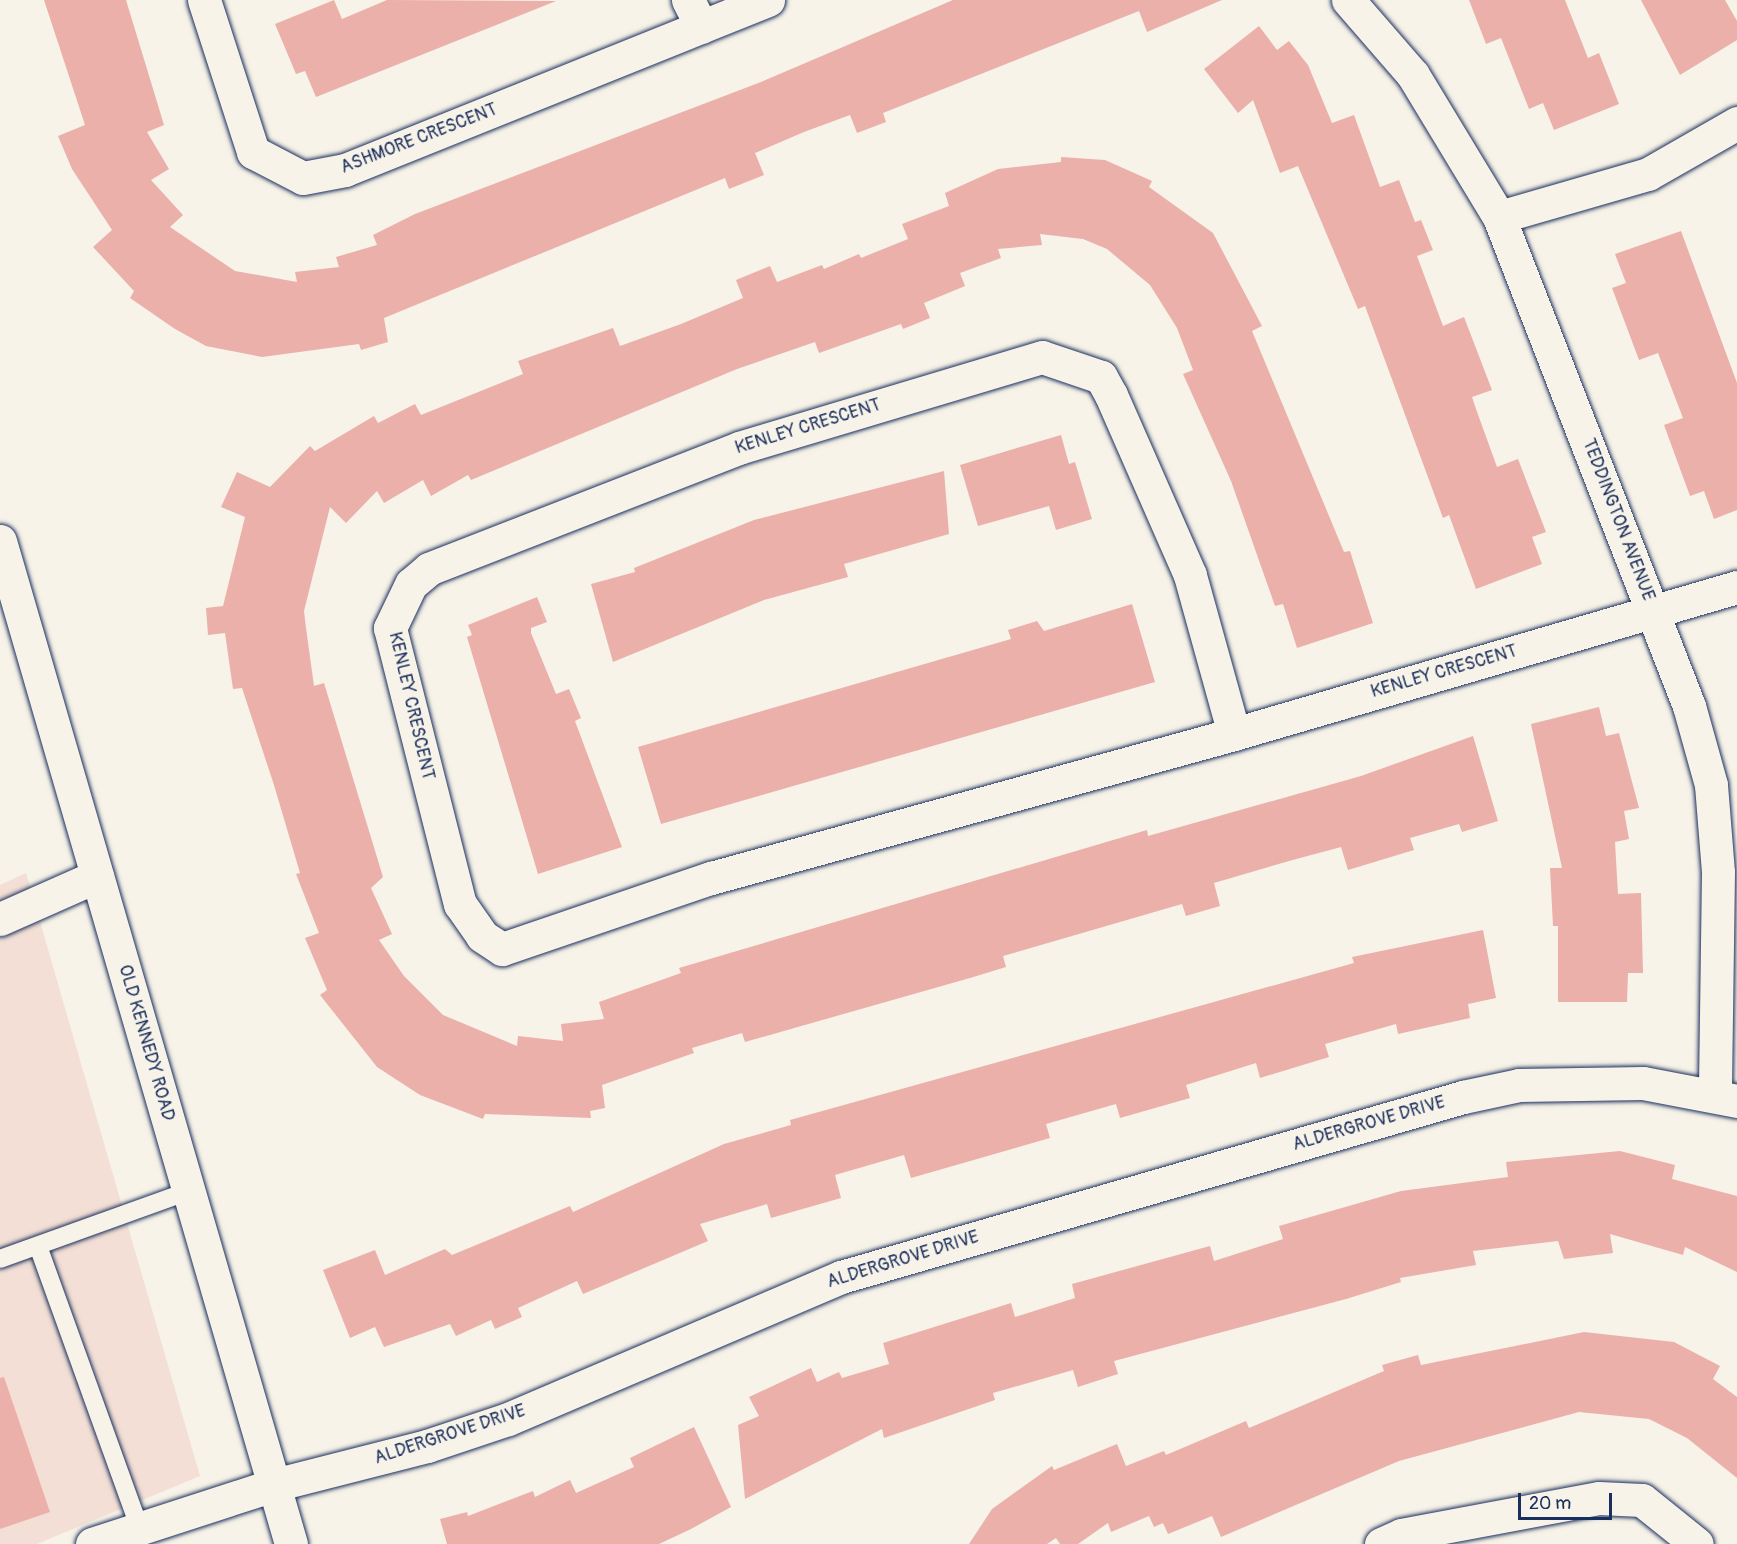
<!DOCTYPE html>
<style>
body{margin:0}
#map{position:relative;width:1737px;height:1544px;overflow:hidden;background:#f7f3e8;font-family:Pangolin,sans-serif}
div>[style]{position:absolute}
.built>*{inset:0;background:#f3dfd5}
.building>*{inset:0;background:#ebb0a9}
.roads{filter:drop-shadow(0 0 2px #1b2f5e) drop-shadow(0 0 2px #1b2f5e)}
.service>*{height:18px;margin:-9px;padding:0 9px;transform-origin:9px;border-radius:9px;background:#f7f3e8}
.minor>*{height:33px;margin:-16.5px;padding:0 16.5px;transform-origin:16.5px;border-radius:16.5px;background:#f7f3e8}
.tertiary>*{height:33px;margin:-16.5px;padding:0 16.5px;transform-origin:16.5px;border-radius:16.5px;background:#f7f3e8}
span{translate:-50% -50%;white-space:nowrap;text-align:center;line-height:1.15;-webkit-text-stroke:5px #f7f3e8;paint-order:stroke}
.street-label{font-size:18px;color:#1b2f5e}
.scale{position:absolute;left:1518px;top:1493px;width:94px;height:27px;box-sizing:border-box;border:3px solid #1b2f5e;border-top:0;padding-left:8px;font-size:18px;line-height:21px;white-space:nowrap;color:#1b2f5e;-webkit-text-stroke:4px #f7f3e8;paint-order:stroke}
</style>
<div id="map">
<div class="built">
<div style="clip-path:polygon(26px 873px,200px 1476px,37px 1544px,0 1544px,0 885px)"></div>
</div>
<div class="building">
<div style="clip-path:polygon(44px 0,126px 0,164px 125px,147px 132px,169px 169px,151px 180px,183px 215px,170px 227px,235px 271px,297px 282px,295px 272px,339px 267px,336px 257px,377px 245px,373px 235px,415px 214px,761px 82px,953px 0,1222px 0,1147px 32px,1139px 11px,883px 113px,886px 122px,857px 133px,850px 115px,804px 132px,755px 153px,764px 175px,729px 189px,725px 178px,384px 318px,388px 342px,361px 350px,359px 344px,262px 357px,206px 346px,175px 329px,130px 298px,134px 291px,93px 247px,112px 230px,72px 169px,58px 136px,85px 125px)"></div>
<div style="clip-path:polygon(334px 0,342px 19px,387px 0,556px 1px,316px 97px,305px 71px,296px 74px,275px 24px)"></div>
<div style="clip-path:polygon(1469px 0,1565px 0,1588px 58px,1599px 53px,1619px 104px,1554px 130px,1543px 103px,1529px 109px,1501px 38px,1486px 44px)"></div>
<div style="clip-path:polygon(1641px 0,1725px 0,1737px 21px,1737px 40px,1680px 75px)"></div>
<div style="clip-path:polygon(1259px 26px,1277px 50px,1289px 41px,1308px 65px,1332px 123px,1354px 115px,1380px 187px,1399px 180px,1415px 222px,1421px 220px,1433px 250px,1417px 256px,1443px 326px,1464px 317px,1492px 390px,1472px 397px,1476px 409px,1497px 467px,1518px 459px,1546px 532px,1532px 537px,1542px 564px,1476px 589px,1449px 515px,1443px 518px,1365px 306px,1358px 309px,1298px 166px,1280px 173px,1253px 100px,1238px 113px,1204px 69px)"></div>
<div style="clip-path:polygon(1061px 157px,1105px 160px,1152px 181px,1149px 187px,1213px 233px,1262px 326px,1252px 331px,1344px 552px,1350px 551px,1373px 623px,1297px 648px,1283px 604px,1275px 606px,1231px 481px,1183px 374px,1193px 370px,1177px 328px,1150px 285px,1107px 249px,1083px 239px,1040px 234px,1042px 245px,998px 249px,1001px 258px,960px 273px,965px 286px,924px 303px,930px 318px,903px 329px,901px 324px,819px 353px,815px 342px,737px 369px,471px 480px,468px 475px,431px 496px,423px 480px,384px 503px,377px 491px,346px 523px,330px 507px,304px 611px,306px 628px,314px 686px,324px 683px,383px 877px,371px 888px,392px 934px,379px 940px,404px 976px,443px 1015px,517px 1046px,518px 1036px,563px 1041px,561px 1024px,604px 1019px,599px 1002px,681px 973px,679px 968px,1147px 830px,1148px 836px,1361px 776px,1473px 736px,1498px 821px,1462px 832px,1459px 824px,1410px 838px,1414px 850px,1348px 870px,1341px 847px,1289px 861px,1214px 883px,1220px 906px,1186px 916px,1182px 904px,1003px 956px,1006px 967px,970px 978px,745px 1042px,742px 1033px,692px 1048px,694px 1053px,602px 1085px,605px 1108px,590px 1111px,591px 1118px,485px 1114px,483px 1119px,420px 1095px,377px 1067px,320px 995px,327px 990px,305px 938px,319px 933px,296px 874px,300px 873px,274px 785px,242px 688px,233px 689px,225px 633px,208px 635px,206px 608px,223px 606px,245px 517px,221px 507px,237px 472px,270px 487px,310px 446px,315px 451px,374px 416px,378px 423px,415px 404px,421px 415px,523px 374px,518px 361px,613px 328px,620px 346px,681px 324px,743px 298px,736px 280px,770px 266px,777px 282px,822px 265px,824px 269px,859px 254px,861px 258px,908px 239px,902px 224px,949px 206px,945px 193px,998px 169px,1061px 162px)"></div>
<div style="clip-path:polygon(1681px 231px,1737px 383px,1737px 510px,1714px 519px,1704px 491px,1690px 496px,1664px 425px,1683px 418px,1658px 353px,1639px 360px,1612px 288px,1626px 283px,1615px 254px)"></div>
<div style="clip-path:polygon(1061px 435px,1069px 464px,1075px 462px,1092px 519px,1056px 530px,1049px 506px,978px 526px,960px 465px)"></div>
<div style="clip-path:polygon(944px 471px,949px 534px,844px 564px,848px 577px,764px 600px,613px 662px,591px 584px,635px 572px,634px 568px,754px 520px)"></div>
<div style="clip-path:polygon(537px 597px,547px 622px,531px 628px,531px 633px,556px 694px,569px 689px,581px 718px,575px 721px,622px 847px,538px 874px,467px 637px,472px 635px,468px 625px)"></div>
<div style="clip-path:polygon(1132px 604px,1155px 682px,661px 824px,638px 747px,1011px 639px,1008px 630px,1037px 621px,1044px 631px)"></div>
<div style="clip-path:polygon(1599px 707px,1606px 736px,1619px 733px,1639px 808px,1624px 811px,1629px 839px,1615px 842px,1618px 894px,1641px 893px,1643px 973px,1628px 973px,1627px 1002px,1558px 1002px,1558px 926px,1553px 926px,1550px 868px,1562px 868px,1531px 724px)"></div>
<div style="clip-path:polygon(1483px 930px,1496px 998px,1468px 1004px,1470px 1018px,1398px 1034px,1396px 1024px,1325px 1044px,1329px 1057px,1260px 1078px,1256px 1063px,1186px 1085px,1190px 1098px,1120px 1118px,1116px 1104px,1046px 1124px,1050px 1138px,911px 1178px,904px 1155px,835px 1175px,841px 1198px,771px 1218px,767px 1204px,700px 1224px,708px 1241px,583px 1294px,577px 1281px,518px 1308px,522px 1317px,495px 1329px,491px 1320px,456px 1336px,450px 1324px,384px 1347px,375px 1327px,350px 1338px,323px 1270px,375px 1250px,385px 1275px,445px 1249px,452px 1255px,570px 1206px,573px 1212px,724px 1144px,791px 1125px,790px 1120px,1354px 963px,1352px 957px)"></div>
<div style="clip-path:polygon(1620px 1151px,1675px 1165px,1672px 1179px,1737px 1196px,1737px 1272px,1685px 1247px,1683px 1255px,1610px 1234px,1613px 1253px,1564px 1259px,1558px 1241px,1473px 1251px,1476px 1265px,1400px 1278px,1401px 1282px,1346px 1299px,1114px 1361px,1118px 1374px,1078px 1387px,1073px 1370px,993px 1393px,995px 1400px,884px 1438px,882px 1429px,745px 1499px,738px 1425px,759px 1416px,749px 1397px,811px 1368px,817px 1382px,839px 1372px,842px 1378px,889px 1364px,883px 1343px,1011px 1303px,1015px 1317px,1075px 1298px,1072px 1284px,1210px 1246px,1214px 1261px,1283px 1239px,1279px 1226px,1401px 1191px,1508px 1177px,1506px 1162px)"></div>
<div style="clip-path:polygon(1584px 1332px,1674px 1342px,1720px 1366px,1713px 1379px,1737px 1397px,1737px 1478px,1687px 1438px,1649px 1419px,1579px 1412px,1399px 1461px,1221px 1537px,1212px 1516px,1168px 1534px,1163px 1523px,1154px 1527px,1149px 1516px,1111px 1532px,1108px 1523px,1078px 1544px,1060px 1544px,1056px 1538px,1047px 1544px,969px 1544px,992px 1509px,1052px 1466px,1054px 1470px,1117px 1444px,1126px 1466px,1164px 1451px,1166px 1455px,1246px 1421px,1249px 1428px,1384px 1371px,1382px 1365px,1418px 1355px,1421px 1365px)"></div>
<div style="clip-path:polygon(4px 1377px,50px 1512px,0 1529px,0 1378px)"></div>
<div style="clip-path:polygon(694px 1427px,731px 1507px,691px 1529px,659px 1544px,447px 1544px,440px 1519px,467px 1512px,468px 1516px,533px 1491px,535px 1497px,570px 1480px,576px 1493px,634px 1467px,630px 1458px)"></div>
</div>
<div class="roads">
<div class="service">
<div style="left:38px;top:1246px;width:299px;rotate:70.2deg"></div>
<div style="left:0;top:1259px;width:201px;rotate:-19.8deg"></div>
</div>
<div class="minor">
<div style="left:204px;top:0;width:160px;rotate:72.1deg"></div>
<div style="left:253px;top:152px;width:56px;rotate:27.5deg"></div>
<div style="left:303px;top:178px;width:43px;rotate:-10.8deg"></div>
<div style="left:345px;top:170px;width:456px;rotate:-21.9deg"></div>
<div style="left:688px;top:0;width:30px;rotate:63deg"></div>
<div style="left:1499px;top:217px;width:155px;rotate:-16.1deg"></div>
<div style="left:1648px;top:174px;width:103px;rotate:-29.8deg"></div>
<div style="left:1234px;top:734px;width:165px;rotate:-105.5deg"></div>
<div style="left:1190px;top:575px;width:197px;rotate:-113.7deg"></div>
<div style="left:1111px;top:395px;width:21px;rotate:-119deg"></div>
<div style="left:1101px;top:377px;width:62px;rotate:-161.3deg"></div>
<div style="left:1042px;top:357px;width:316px;rotate:163.3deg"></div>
<div style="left:739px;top:448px;width:333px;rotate:158.7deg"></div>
<div style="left:429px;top:569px;width:23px;rotate:140deg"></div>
<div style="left:411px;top:584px;width:49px;rotate:115.5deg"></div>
<div style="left:390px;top:628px;width:285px;rotate:75.8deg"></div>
<div style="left:460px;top:904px;width:39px;rotate:55deg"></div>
<div style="left:482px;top:936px;width:24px;rotate:33deg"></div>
<div style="left:502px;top:949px;width:221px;rotate:-18.8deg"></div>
<div style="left:711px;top:878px;width:542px;rotate:-15.39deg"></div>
<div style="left:1234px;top:734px;width:524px;rotate:-16.29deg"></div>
<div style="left:0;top:919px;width:106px;rotate:-23.9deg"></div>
<div style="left:92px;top:1544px;width:191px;rotate:-18deg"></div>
<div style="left:1381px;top:1544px;width:22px;rotate:-24deg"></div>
<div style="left:1401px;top:1535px;width:201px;rotate:-10.6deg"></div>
<div style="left:1599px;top:1498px;width:43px;rotate:2.7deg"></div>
<div style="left:1642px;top:1500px;width:70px;rotate:38.7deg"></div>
</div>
<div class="tertiary">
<div style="left:1348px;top:0;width:99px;rotate:49.1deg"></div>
<div style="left:1413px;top:75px;width:166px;rotate:58.8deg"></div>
<div style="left:1499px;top:217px;width:525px;rotate:68.77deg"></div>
<div style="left:1689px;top:706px;width:82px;rotate:74.4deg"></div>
<div style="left:1711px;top:785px;width:87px;rotate:85.4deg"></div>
<div style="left:1718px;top:872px;width:222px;rotate:90.8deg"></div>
<div style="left:0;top:541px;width:1044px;rotate:73.82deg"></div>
<div style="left:274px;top:1485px;width:158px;rotate:-14.3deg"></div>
<div style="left:427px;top:1446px;width:85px;rotate:-18.4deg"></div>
<div style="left:508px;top:1419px;width:362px;rotate:-23.1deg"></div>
<div style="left:841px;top:1277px;width:648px;rotate:-16.14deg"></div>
<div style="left:1463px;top:1097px;width:57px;rotate:-12.1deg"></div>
<div style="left:1519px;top:1085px;width:124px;rotate:-0.9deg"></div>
<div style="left:1643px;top:1083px;width:96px;rotate:10.8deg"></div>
</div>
</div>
<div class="street-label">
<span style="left:419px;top:139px;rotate:-21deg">ASHMORE CRESCENT</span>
<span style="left:808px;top:427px;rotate:-17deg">KENLEY CRESCENT</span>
<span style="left:1618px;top:520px;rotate:69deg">TEDDINGTON AVENUE</span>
<span style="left:1444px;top:672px;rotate:-16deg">KENLEY CRESCENT</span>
<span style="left:411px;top:706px;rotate:77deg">KENLEY CRESCENT</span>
<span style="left:146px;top:1043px;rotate:74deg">OLD KENNEDY ROAD</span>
<span style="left:1369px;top:1124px;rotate:-16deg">ALDERGROVE DRIVE</span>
<span style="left:903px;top:1260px;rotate:-17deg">ALDERGROVE DRIVE</span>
<span style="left:450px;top:1435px;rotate:-18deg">ALDERGROVE DRIVE</span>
</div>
<div class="scale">20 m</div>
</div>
